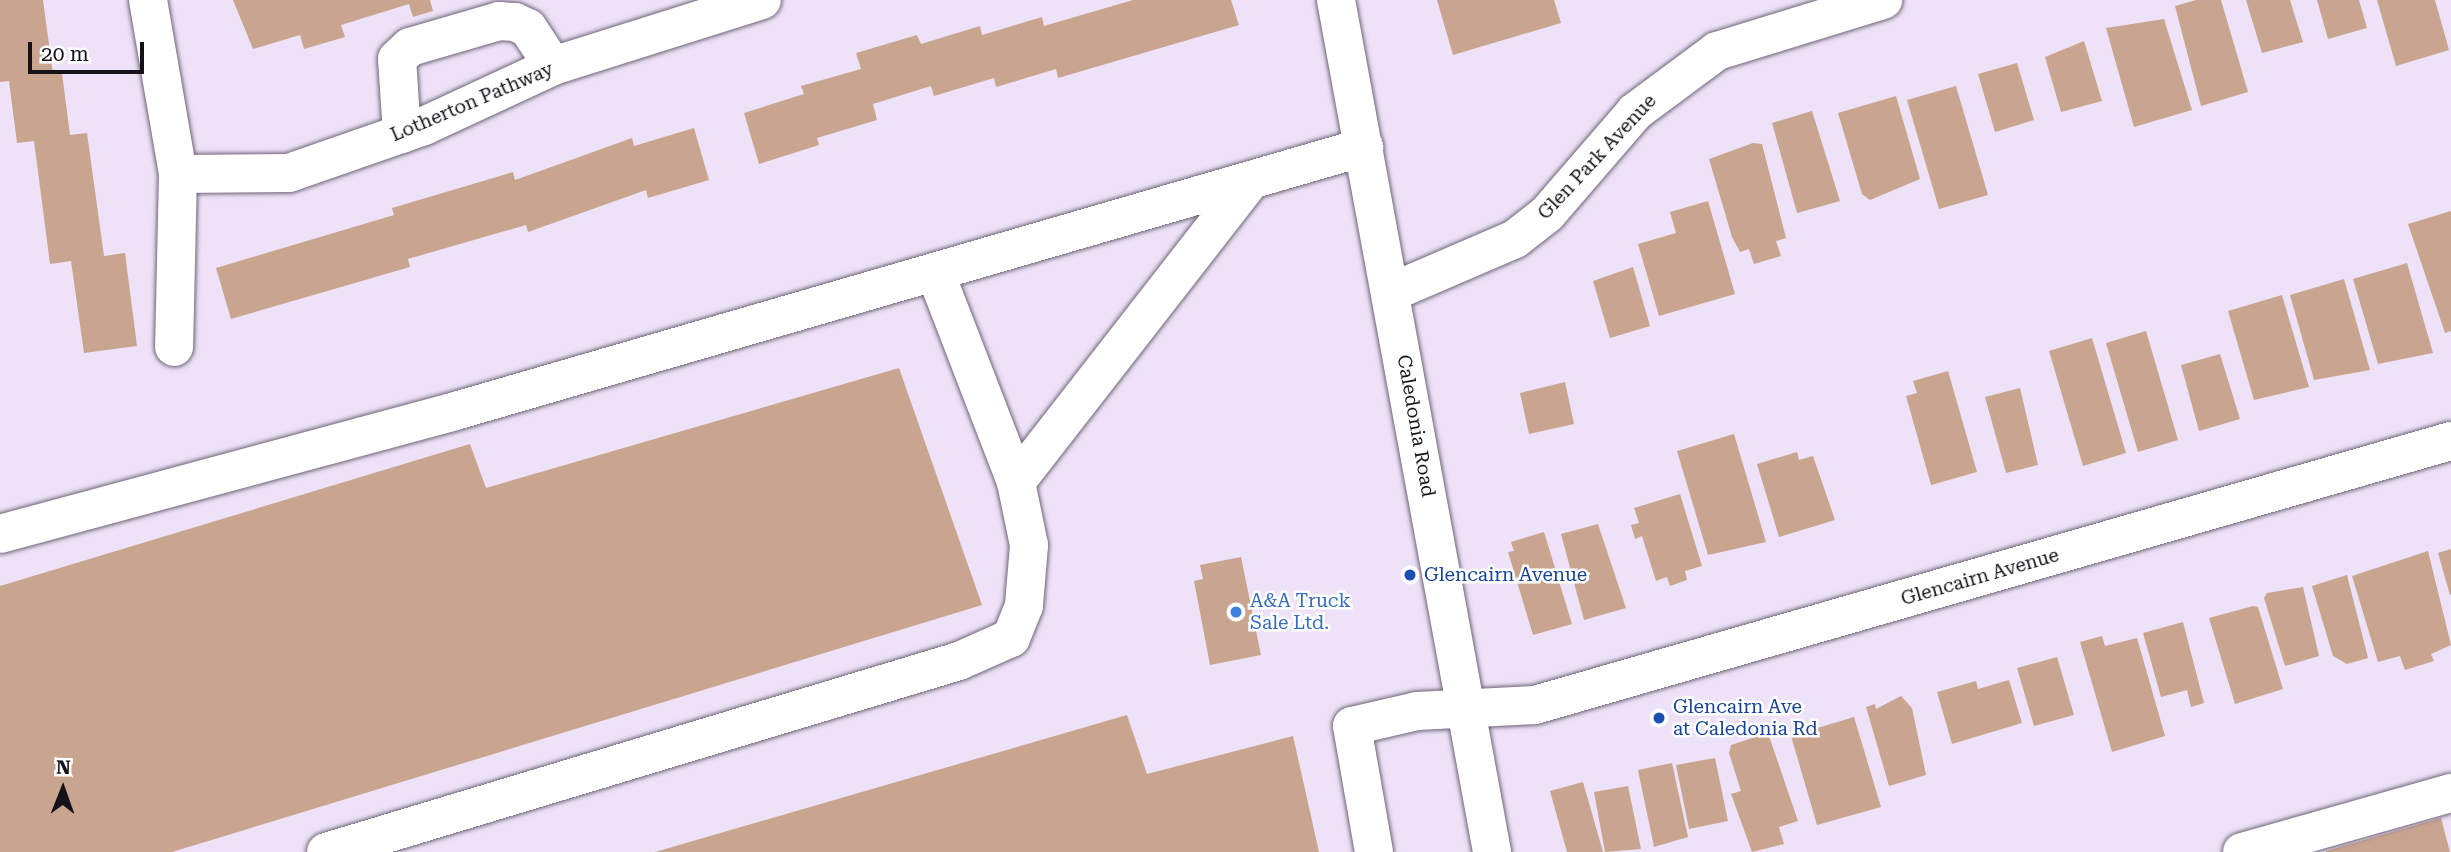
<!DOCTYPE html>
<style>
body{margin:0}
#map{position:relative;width:2451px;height:852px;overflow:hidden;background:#ede2f7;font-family:"Roboto Serif",serif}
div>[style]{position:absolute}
.building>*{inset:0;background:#c9a590}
.roads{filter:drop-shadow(0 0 2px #6f6577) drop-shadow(0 0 2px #6f6577)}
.minor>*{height:38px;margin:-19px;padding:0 19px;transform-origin:19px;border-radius:19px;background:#fff}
.dots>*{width:19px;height:19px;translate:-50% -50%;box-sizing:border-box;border:4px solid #fff;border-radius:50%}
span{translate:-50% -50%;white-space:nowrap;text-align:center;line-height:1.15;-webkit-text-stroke:5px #fff;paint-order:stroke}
.street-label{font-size:19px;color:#151118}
.transit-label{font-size:19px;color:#164399}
.left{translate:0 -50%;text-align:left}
.shop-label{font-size:19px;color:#366cbe}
.north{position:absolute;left:28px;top:754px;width:70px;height:70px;-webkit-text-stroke:5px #fff;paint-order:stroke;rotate:1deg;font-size:19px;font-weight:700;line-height:28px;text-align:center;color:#151118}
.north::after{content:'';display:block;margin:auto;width:24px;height:32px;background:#151118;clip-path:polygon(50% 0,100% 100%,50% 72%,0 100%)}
.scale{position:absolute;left:28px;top:42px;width:116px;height:32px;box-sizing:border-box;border:4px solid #151118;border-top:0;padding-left:9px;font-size:21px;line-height:24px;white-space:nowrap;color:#151118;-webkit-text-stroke:5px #fff;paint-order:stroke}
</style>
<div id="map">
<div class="building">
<div style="clip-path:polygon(0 0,43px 0,53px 74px,62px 73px,70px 135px,87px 133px,104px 256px,125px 253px,137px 346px,84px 353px,71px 261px,50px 264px,34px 141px,17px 143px,9px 81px,0 82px)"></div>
<div style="clip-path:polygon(233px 0,430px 0,433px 11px,413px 17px,409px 4px,341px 25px,345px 37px,304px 49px,300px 35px,253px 49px)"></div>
<div style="clip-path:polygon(1133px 0,1231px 0,1239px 25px,1058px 78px,1056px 69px,996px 87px,994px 78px,934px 96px,931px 86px,873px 104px,877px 120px,817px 138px,819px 145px,759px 164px,744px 113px,804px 94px,801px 86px,861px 69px,856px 53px,917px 35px,921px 44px,980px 26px,982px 35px,1042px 17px,1044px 26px)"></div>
<div style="clip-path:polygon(1437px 0,1554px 0,1561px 23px,1453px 55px)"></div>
<div style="clip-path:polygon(2196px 0,2221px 0,2248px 92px,2201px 106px,2175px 6px)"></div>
<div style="clip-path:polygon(2246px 0,2290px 0,2303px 42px,2262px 53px)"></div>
<div style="clip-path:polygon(2317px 0,2359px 0,2367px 28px,2328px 39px)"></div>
<div style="clip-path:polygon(2377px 0,2435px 0,2449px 50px,2396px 66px)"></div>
<div style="clip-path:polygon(2164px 19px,2192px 110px,2134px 127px,2106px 28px)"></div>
<div style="clip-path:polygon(2084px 41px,2102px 101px,2061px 112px,2045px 57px)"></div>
<div style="clip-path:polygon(2017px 63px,2034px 120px,1995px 132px,1978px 74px)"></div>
<div style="clip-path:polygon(1956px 86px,1988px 195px,1939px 209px,1907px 100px)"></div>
<div style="clip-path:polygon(1896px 96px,1920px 179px,1870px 200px,1862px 194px,1838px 113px)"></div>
<div style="clip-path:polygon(1812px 111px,1840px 201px,1797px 213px,1772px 123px)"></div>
<div style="clip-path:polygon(694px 128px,709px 180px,648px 198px,646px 190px,528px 232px,526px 225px,408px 259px,410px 267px,231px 319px,216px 268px,394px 215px,392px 208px,513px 172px,515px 180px,632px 138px,634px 146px)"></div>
<div style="clip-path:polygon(1753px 143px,1762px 144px,1786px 238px,1776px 241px,1781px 256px,1754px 264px,1749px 249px,1740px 252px,1732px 237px,1709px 159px)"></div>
<div style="clip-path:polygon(1708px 201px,1735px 294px,1659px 316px,1638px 244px,1676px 233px,1670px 212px)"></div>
<div style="clip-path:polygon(2451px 211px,2451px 331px,2445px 333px,2408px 224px)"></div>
<div style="clip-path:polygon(2407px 263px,2433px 353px,2378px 364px,2353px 279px)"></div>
<div style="clip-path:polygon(1633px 267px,1650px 326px,1610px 338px,1593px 281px)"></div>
<div style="clip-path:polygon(2344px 279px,2370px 370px,2314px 380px,2290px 295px)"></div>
<div style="clip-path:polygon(2282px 295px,2309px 387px,2254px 400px,2228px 311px)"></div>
<div style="clip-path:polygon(2146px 331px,2178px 440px,2138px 452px,2106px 343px)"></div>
<div style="clip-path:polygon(2092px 338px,2126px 453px,2083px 466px,2049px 351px)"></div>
<div style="clip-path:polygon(2220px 354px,2240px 419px,2199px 431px,2181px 365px)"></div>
<div style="clip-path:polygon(899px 368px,982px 605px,172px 852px,0 852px,0 586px,470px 444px,486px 488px)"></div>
<div style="clip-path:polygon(1948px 371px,1977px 472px,1931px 485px,1906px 396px,1917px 393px,1913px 381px)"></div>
<div style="clip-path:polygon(1565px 382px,1574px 424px,1529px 434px,1520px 393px)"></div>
<div style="clip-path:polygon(2020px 388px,2038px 465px,2006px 473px,1985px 397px)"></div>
<div style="clip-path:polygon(1734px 434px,1766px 542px,1708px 555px,1677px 451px)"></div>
<div style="clip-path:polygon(1797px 452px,1799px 460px,1813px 456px,1835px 520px,1779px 537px,1757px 464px)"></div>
<div style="clip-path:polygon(1680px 494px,1702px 566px,1685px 571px,1687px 580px,1670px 586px,1667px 577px,1656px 581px,1642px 536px,1635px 539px,1631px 525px,1639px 523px,1634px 508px)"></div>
<div style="clip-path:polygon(1598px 524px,1626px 608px,1584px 620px,1561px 534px)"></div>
<div style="clip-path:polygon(1544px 532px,1572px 624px,1533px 635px,1508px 552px,1514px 551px,1511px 542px)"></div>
<div style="clip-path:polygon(2451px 549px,2451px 594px,2450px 595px,2438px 553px)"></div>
<div style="clip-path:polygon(2428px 551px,2451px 645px,2431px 654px,2434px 661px,2405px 670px,2400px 656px,2378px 662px,2352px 576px)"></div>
<div style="clip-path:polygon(1241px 557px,1261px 655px,1210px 665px,1194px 581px,1203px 579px,1200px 565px)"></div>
<div style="clip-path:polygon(2347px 575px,2368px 658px,2347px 664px,2333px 656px,2312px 586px)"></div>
<div style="clip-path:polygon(2303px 587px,2319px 656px,2285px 666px,2264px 598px,2267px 593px)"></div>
<div style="clip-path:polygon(2253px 606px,2258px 607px,2283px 689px,2235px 704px,2209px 618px)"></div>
<div style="clip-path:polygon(2183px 622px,2204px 703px,2191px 707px,2187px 690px,2161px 697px,2143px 633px)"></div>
<div style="clip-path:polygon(2102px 636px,2105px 646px,2137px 638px,2165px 736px,2112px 752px,2080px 642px)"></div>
<div style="clip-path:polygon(2057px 657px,2074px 715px,2034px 726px,2017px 668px)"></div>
<div style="clip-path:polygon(2009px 680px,2022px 723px,1952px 744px,1937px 692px,1976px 681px,1978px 689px)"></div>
<div style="clip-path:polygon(1901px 696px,1912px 708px,1926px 775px,1889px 786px,1866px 707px,1875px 704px,1876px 709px)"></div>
<div style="clip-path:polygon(1127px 715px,1147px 774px,1293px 736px,1319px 852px,655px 852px)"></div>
<div style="clip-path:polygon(1854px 717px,1881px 807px,1817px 825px,1791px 736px)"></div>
<div style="clip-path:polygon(1768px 733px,1798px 821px,1779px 827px,1784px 844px,1752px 852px,1731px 794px,1741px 791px,1729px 753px,1731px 745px)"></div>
<div style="clip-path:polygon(1715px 758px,1728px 821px,1689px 829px,1676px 765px)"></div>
<div style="clip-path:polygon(1672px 763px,1688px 837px,1654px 847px,1638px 770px)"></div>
<div style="clip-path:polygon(1583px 782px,1603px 852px,1567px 852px,1550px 791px)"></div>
<div style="clip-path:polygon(1628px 786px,1641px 849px,1605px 852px,1594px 792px)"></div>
<div style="clip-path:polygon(2441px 818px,2450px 852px,2326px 852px,2326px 851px)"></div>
</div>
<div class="roads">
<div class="minor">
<div style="left:148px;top:0;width:177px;rotate:80.2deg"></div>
<div style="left:178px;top:174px;width:173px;rotate:91.3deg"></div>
<div style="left:1336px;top:0;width:866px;rotate:79.62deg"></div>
<div style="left:402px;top:134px;width:75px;rotate:-93.8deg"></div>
<div style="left:397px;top:59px;width:18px;rotate:-43deg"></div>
<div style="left:410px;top:47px;width:93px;rotate:-16.3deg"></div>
<div style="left:499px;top:21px;width:16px;rotate:4deg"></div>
<div style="left:515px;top:22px;width:14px;rotate:25deg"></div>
<div style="left:528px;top:28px;width:45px;rotate:56.7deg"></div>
<div style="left:178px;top:174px;width:111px;rotate:-0.5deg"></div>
<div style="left:289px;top:173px;width:143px;rotate:-19.2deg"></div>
<div style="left:424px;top:126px;width:142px;rotate:-24.9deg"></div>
<div style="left:553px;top:66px;width:219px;rotate:-17.5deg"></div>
<div style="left:935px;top:272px;width:225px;rotate:68.9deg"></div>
<div style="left:1392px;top:292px;width:134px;rotate:-23.3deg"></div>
<div style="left:1515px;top:239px;width:41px;rotate:-38deg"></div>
<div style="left:1547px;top:214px;width:135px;rotate:-49.2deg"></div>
<div style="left:1635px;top:112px;width:102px;rotate:-36.6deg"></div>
<div style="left:1717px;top:51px;width:174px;rotate:-17.1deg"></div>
<div style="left:0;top:534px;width:468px;rotate:-15.1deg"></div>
<div style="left:452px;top:412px;width:950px;rotate:-16.2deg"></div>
<div style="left:326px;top:852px;width:661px;rotate:-16.79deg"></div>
<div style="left:959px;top:661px;width:57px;rotate:-23.9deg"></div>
<div style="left:1011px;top:638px;width:35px;rotate:-68deg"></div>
<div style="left:1024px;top:605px;width:60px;rotate:-85.2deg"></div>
<div style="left:1029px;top:545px;width:64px;rotate:-101.7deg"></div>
<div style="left:1016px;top:482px;width:381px;rotate:-52.1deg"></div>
<div style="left:1374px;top:852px;width:128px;rotate:-99.9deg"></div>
<div style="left:1352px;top:726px;width:67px;rotate:-13deg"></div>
<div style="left:1417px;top:711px;width:118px;rotate:-2.9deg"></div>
<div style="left:1535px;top:705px;width:953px;rotate:-16.08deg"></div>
<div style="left:2242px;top:852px;width:217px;rotate:-15.8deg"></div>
</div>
</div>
<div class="dots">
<div style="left:1410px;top:575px;background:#1a4fb4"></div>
<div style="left:1236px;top:612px;background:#3f7fe0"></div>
<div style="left:1659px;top:718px;background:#1a4fb4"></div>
</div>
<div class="street-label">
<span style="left:472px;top:102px;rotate:-23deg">Lotherton Pathway</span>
<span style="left:1597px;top:157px;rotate:-47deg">Glen Park Avenue</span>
<span style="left:1416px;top:426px;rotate:80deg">Caledonia Road</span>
<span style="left:1980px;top:577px;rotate:-16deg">Glencairn Avenue</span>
</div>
<div class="transit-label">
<span class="left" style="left:1424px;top:575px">Glencairn Avenue</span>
<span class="left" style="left:1673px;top:718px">Glencairn Ave<br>at Caledonia Rd</span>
</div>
<div class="shop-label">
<span class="left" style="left:1250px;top:612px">A&amp;A Truck<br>Sale Ltd.</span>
</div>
<div class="north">N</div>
<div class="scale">20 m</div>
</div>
